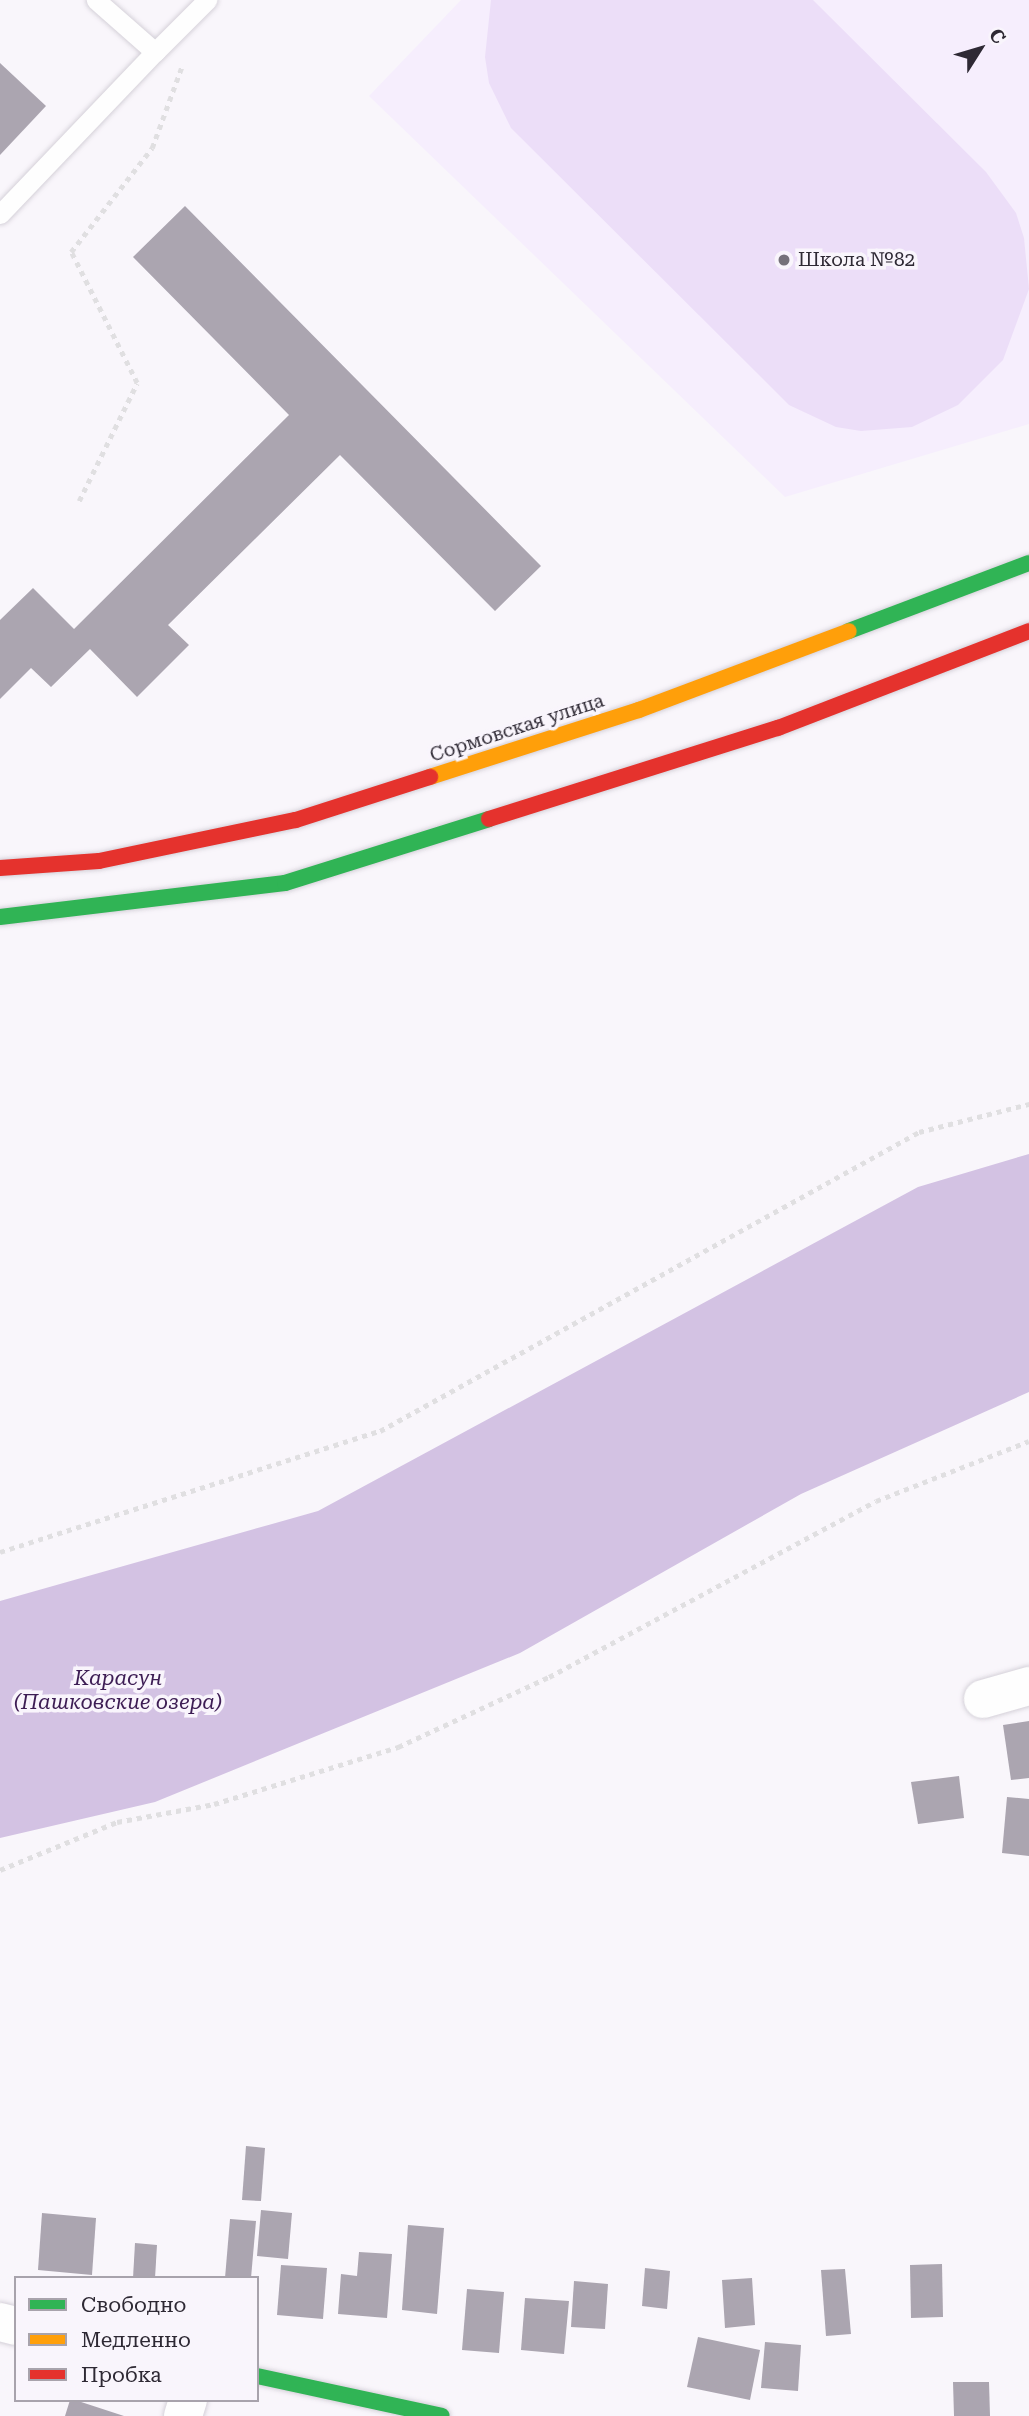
<!DOCTYPE html>
<meta charset="utf-8">
<style>
body{margin:0}
#map{position:relative;width:1029px;height:2416px;overflow:hidden;background:#f9f6fb;font-family:"Roboto Serif",serif}
div>[style]{position:absolute}
.built>*{inset:0;background:#f6eefd}
.green>*{inset:0;background:#ecdef8}
.water>*{inset:0;background:#d3c2e3}
.building>*{inset:0;background:#aba5b0}
.path>*{height:4.5px;margin-top:-2.25px;transform-origin:0;background:repeating-linear-gradient(90deg,#e0dfe1 0 5px,transparent 0 10px)}
.roads{filter:drop-shadow(0 0 2px #d5d1d9) drop-shadow(0 0 2px #d5d1d9)}
.lane>*{height:19px;margin:-9.5px;padding:0 9.5px;transform-origin:9.5px;border-radius:9.5px;background:#fefefe}
.street>*{height:38px;margin:-19px;padding:0 19px;transform-origin:19px;border-radius:19px;background:#fefefe}
.fast>*{height:16px;margin:-8px;padding:0 8px;transform-origin:8px;border-radius:8px;background:#30b455}
.slow>*{height:16px;margin:-8px;padding:0 8px;transform-origin:8px;border-radius:8px;background:#ff9f0a}
.jam>*{height:16px;margin:-8px;padding:0 8px;transform-origin:8px;border-radius:8px;background:#e5322d}
.dots>*{width:19px;height:19px;translate:-50% -50%;box-sizing:border-box;border:4px solid #f9f5fc;border-radius:50%}
span{translate:-50% -50%;white-space:nowrap;text-align:center;line-height:1.15;-webkit-text-stroke:7px #f9f5fc;paint-order:stroke}
.poi-label{font-size:19px;color:#2e2934}
.left{translate:0 -50%;text-align:left}
.street-label{font-size:19px;color:#2e2934}
.water-label{font-size:21px;color:#3d1d54;font-style:italic}
.legend{position:absolute;left:14px;top:2276px;width:245px;height:126px;box-sizing:border-box;background:#f9f5fc;border:2px solid #a8a3ac;margin:0;padding:9px 12px;list-style:none;font-size:21px;color:#2e2934}
.legend li{display:flex;align-items:center;gap:14px;height:35px}
.legend b{width:35px;border:2px solid #a8a3ac}
.north{position:absolute;left:945px;top:14px;width:70px;height:70px;-webkit-text-stroke:5px #f9f5fc;paint-order:stroke;rotate:53deg;font-size:19px;font-weight:700;line-height:28px;text-align:center;color:#2e2934}
.north::after{content:'';display:block;margin:auto;width:24px;height:32px;background:#2e2934;clip-path:polygon(50% 0,100% 100%,50% 72%,0 100%)}
</style>
<div id="map">
<div class="built">
<div style="clip-path:polygon(461px 0,1029px 0,1029px 424px,785px 497px,369px 96px)"></div>
</div>
<div class="green">
<div style="clip-path:polygon(491px 0,813px 0,986px 172px,1016px 213px,1024px 238px,1029px 289px,1003px 360px,958px 405px,912px 427px,861px 431px,836px 427px,789px 405px,511px 128px,489px 83px,485px 57px)"></div>
</div>
<div class="water">
<div style="clip-path:polygon(1029px 1154px,1029px 1392px,801px 1494px,520px 1653px,155px 1802px,0 1838px,0 1601px,318px 1511px,918px 1187px)"></div>
</div>
<div class="building">
<div style="clip-path:polygon(0 63px,46px 106px,0 155px)"></div>
<div style="clip-path:polygon(185px 206px,541px 566px,495px 611px,340px 455px,168px 625px,189px 645px,137px 697px,90px 649px,51px 687px,31px 668px,0 699px,0 620px,33px 588px,74px 629px,289px 415px,133px 257px)"></div>
<div style="clip-path:polygon(1029px 1721px,1029px 1778px,1011px 1780px,1003px 1725px)"></div>
<div style="clip-path:polygon(959px 1776px,964px 1818px,918px 1824px,911px 1782px)"></div>
<div style="clip-path:polygon(1007px 1797px,1029px 1799px,1029px 1856px,1002px 1853px)"></div>
<div style="clip-path:polygon(246px 2146px,265px 2148px,261px 2201px,242px 2200px)"></div>
<div style="clip-path:polygon(261px 2210px,292px 2213px,288px 2259px,257px 2256px)"></div>
<div style="clip-path:polygon(42px 2213px,96px 2218px,92px 2275px,38px 2270px)"></div>
<div style="clip-path:polygon(230px 2219px,256px 2221px,251px 2278px,225px 2278px)"></div>
<div style="clip-path:polygon(408px 2225px,444px 2228px,437px 2314px,402px 2310px)"></div>
<div style="clip-path:polygon(135px 2243px,157px 2245px,155px 2278px,133px 2278px)"></div>
<div style="clip-path:polygon(359px 2252px,392px 2254px,387px 2318px,338px 2314px,341px 2274px,357px 2276px)"></div>
<div style="clip-path:polygon(942px 2264px,943px 2317px,911px 2318px,910px 2265px)"></div>
<div style="clip-path:polygon(281px 2265px,327px 2268px,323px 2319px,277px 2315px)"></div>
<div style="clip-path:polygon(645px 2268px,670px 2271px,667px 2309px,642px 2306px)"></div>
<div style="clip-path:polygon(845px 2269px,851px 2334px,826px 2336px,821px 2270px)"></div>
<div style="clip-path:polygon(752px 2278px,755px 2325px,725px 2328px,722px 2280px)"></div>
<div style="clip-path:polygon(574px 2281px,608px 2284px,605px 2329px,571px 2327px)"></div>
<div style="clip-path:polygon(467px 2289px,504px 2292px,499px 2353px,462px 2350px)"></div>
<div style="clip-path:polygon(525px 2298px,569px 2301px,564px 2354px,521px 2350px)"></div>
<div style="clip-path:polygon(698px 2337px,760px 2350px,750px 2400px,687px 2387px)"></div>
<div style="clip-path:polygon(765px 2342px,801px 2345px,798px 2391px,761px 2388px)"></div>
<div style="clip-path:polygon(953px 2382px,989px 2382px,990px 2416px,954px 2416px)"></div>
<div style="clip-path:polygon(70px 2400px,75px 2400px,124px 2416px,65px 2416px)"></div>
</div>
<div class="path">
<div style="left:79px;top:501px;width:131px;rotate:-63.8deg"></div>
<div style="left:137px;top:383px;width:147px;rotate:-116.7deg"></div>
<div style="left:71px;top:252px;width:132px;rotate:-52.1deg"></div>
<div style="left:152px;top:148px;width:87px;rotate:-69.9deg"></div>
<div style="left:0;top:1552px;width:399px;rotate:-17.7deg"></div>
<div style="left:380px;top:1431px;width:616px;rotate:-29.02deg"></div>
<div style="left:919px;top:1132px;width:114px;rotate:-14.3deg"></div>
<div style="left:0;top:1870px;width:126px;rotate:-22.3deg"></div>
<div style="left:117px;top:1822px;width:99px;rotate:-10.5deg"></div>
<div style="left:214px;top:1804px;width:193px;rotate:-17.2deg"></div>
<div style="left:398px;top:1747px;width:166px;rotate:-24.9deg"></div>
<div style="left:549px;top:1677px;width:371px;rotate:-28.3deg"></div>
<div style="left:876px;top:1501px;width:164px;rotate:-21.4deg"></div>
</div>
<div class="roads">
<div class="lane">
<div style="left:155px;top:52px;width:74px;rotate:-45deg"></div>
<div style="left:0;top:214px;width:224px;rotate:-46.3deg"></div>
<div style="left:155px;top:52px;width:79px;rotate:-138.6deg"></div>
</div>
<div class="street">
<div style="left:983px;top:1699px;width:48px;rotate:-15.8deg"></div>
<div style="left:0;top:2322px;width:16px;rotate:14deg"></div>
<div style="left:183px;top:2416px;width:17px;rotate:-73deg"></div>
</div>
<div class="fast">
<div style="left:849px;top:631px;width:192px;rotate:-20.7deg"></div>
<div style="left:0;top:917px;width:287px;rotate:-6.8deg"></div>
<div style="left:285px;top:883px;width:214px;rotate:-17.4deg"></div>
<div style="left:257px;top:2376px;width:189px;rotate:12.2deg"></div>
</div>
<div class="slow">
<div style="left:430px;top:777px;width:219px;rotate:-17.8deg"></div>
<div style="left:639px;top:710px;width:224px;rotate:-20.6deg"></div>
</div>
<div class="jam">
<div style="left:489px;top:819px;width:303px;rotate:-17.5deg"></div>
<div style="left:778px;top:728px;width:269px;rotate:-21.1deg"></div>
<div style="left:0;top:868px;width:99px;rotate:-4deg"></div>
<div style="left:99px;top:861px;width:201px;rotate:-11.8deg"></div>
<div style="left:296px;top:820px;width:141px;rotate:-17.8deg"></div>
</div>
</div>
<div class="dots">
<div style="left:784px;top:260px;background:#75717a"></div>
</div>
<div class="poi-label">
<span class="left" style="left:798px;top:260px">Школа №82</span>
</div>
<div class="street-label">
<span style="left:517px;top:728px;rotate:-18deg">Сормовская улица</span>
</div>
<div class="water-label">
<span style="left:118px;top:1690px">Карасун<br>(Пашковские озера)</span>
</div>
<ul class="legend">
<li><b style="height:9px;background:#30b455"></b>Свободно</li>
<li><b style="height:9px;background:#ff9f0a"></b>Медленно</li>
<li><b style="height:9px;background:#e5322d"></b>Пробка</li>
</ul>
<div class="north">С</div>
</div>
